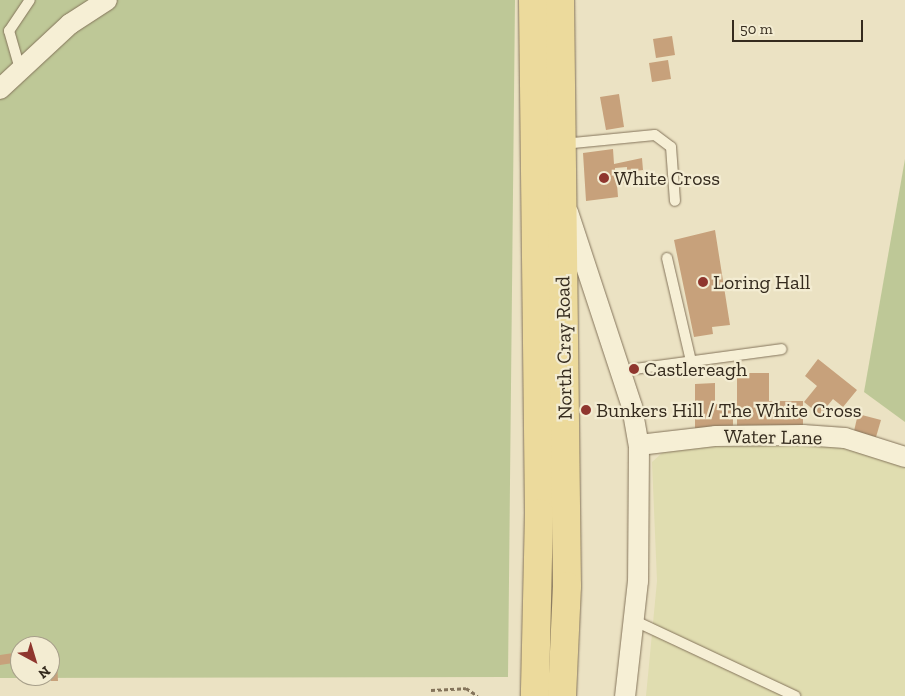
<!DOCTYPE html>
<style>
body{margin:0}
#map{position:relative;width:905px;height:696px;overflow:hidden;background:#ebe2c3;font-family:"Zilla Slab",serif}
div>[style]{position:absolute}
.farmland>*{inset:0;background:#e0ddb0}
.green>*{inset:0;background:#bec897}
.building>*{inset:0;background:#c7a17b}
.path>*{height:3px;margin-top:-1.5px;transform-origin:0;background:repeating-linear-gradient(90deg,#84745b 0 4px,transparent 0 6.5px)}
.roads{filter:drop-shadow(0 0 1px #84745b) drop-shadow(0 0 1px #84745b)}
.lane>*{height:10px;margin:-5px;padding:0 5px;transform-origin:5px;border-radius:5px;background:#f6efd5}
.street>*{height:20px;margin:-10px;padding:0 10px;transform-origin:10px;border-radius:10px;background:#f6efd5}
.primary>*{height:28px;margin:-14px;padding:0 14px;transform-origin:14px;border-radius:14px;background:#ecda9c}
.dots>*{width:14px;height:14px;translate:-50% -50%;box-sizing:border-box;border:2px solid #f3ecd2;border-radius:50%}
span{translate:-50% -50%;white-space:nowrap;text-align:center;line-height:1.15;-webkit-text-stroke:4.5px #f3ecd2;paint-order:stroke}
.poi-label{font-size:20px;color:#352b1e}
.left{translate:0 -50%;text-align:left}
.street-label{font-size:20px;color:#352b1e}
.north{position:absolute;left:10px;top:636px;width:50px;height:50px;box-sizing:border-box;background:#f3ecd2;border:1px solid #a79f8a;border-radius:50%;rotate:141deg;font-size:14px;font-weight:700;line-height:20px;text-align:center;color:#352b1e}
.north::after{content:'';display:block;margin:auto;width:18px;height:22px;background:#8f362e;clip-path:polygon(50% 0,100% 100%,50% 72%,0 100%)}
.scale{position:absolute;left:732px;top:20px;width:131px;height:22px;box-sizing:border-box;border:2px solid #352b1e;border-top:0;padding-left:6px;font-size:15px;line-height:18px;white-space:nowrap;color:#352b1e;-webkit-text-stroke:4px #f3ecd2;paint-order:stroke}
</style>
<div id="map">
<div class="farmland">
<div style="clip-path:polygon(802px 437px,905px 459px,905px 696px,646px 696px,657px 581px,652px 462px,672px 444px)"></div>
</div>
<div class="green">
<div style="clip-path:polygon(evenodd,0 0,515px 0,508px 677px,0 678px,0 0,20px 646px,50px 646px,50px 676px,20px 676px,20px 646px)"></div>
<div style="clip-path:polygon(905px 159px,905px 422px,864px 392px)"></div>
</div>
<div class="building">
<div style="clip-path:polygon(672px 36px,675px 55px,656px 58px,653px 39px)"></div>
<div style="clip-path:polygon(668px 60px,671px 79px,652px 82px,649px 63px)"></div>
<div style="clip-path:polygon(619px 94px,624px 127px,606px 130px,600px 97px)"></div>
<div style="clip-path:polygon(613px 149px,614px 164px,642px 158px,643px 170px,627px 172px,627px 167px,615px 168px,615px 173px,624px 172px,625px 183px,617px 184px,618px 197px,586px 201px,583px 153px)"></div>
<div style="clip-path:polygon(715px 230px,730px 325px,712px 327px,713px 334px,694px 337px,674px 240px)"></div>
<div style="clip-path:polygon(818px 359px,857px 390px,843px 407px,833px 399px,820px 415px,804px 402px,817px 386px,805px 376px)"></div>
<div style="clip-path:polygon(737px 373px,769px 373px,769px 401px,803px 401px,803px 425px,737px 426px)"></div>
<div style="clip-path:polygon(715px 383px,715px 404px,733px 404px,733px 429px,695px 429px,695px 384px)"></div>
<div style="clip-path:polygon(858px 414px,881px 420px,876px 437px,854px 431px)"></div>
<div style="clip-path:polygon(20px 652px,20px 662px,0 665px,0 655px)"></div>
<div style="clip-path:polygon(50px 662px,57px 662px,58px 681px,51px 681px)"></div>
</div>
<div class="path">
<div style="left:431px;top:690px;width:35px;rotate:-3deg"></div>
<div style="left:466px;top:688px;width:14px;rotate:34deg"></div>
</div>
<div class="roads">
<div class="lane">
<div style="left:20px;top:69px;width:40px;rotate:-106deg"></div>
<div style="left:9px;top:31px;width:37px;rotate:-56deg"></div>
<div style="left:563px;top:144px;width:92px;rotate:-5.6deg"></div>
<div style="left:655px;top:135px;width:20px;rotate:37deg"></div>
<div style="left:671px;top:147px;width:54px;rotate:85.8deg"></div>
<div style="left:667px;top:258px;width:106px;rotate:76.9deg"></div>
<div style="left:620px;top:371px;width:163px;rotate:-7.7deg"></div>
<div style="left:635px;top:621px;width:177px;rotate:25.1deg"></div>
</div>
<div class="street">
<div style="left:0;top:89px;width:96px;rotate:-42.9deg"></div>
<div style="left:70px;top:24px;width:44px;rotate:-33deg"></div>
<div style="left:568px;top:212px;width:205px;rotate:71.8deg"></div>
<div style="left:632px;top:407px;width:39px;rotate:80deg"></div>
<div style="left:639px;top:445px;width:136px;rotate:90.4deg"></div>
<div style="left:638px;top:581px;width:116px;rotate:96.4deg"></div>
<div style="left:639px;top:445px;width:78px;rotate:-6.7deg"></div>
<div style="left:716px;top:436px;width:87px;rotate:-0.7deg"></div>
<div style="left:803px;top:435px;width:42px;rotate:4.1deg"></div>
<div style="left:845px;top:438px;width:63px;rotate:17.6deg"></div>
</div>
<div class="primary">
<div style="left:533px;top:0;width:513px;rotate:89.33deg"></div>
<div style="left:539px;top:513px;width:183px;rotate:91.3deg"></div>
<div style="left:560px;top:0;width:586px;rotate:89.32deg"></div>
<div style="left:567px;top:586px;width:110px;rotate:92.6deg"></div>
</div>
</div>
<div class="dots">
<div style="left:604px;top:178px;background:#8f362e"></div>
<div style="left:703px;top:282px;background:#8f362e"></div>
<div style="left:634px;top:369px;background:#8f362e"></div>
<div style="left:586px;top:410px;background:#8f362e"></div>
</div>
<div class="poi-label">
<span class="left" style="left:614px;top:178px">White Cross</span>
<span class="left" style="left:713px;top:282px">Loring Hall</span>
<span class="left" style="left:644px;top:369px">Castlereagh</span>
<span class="left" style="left:596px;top:410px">Bunkers Hill / The White Cross</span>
</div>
<div class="street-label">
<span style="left:564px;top:348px;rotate:-91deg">North Cray Road</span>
<span style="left:773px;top:437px;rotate:1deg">Water Lane</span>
</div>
<div class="north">N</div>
<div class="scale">50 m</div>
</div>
